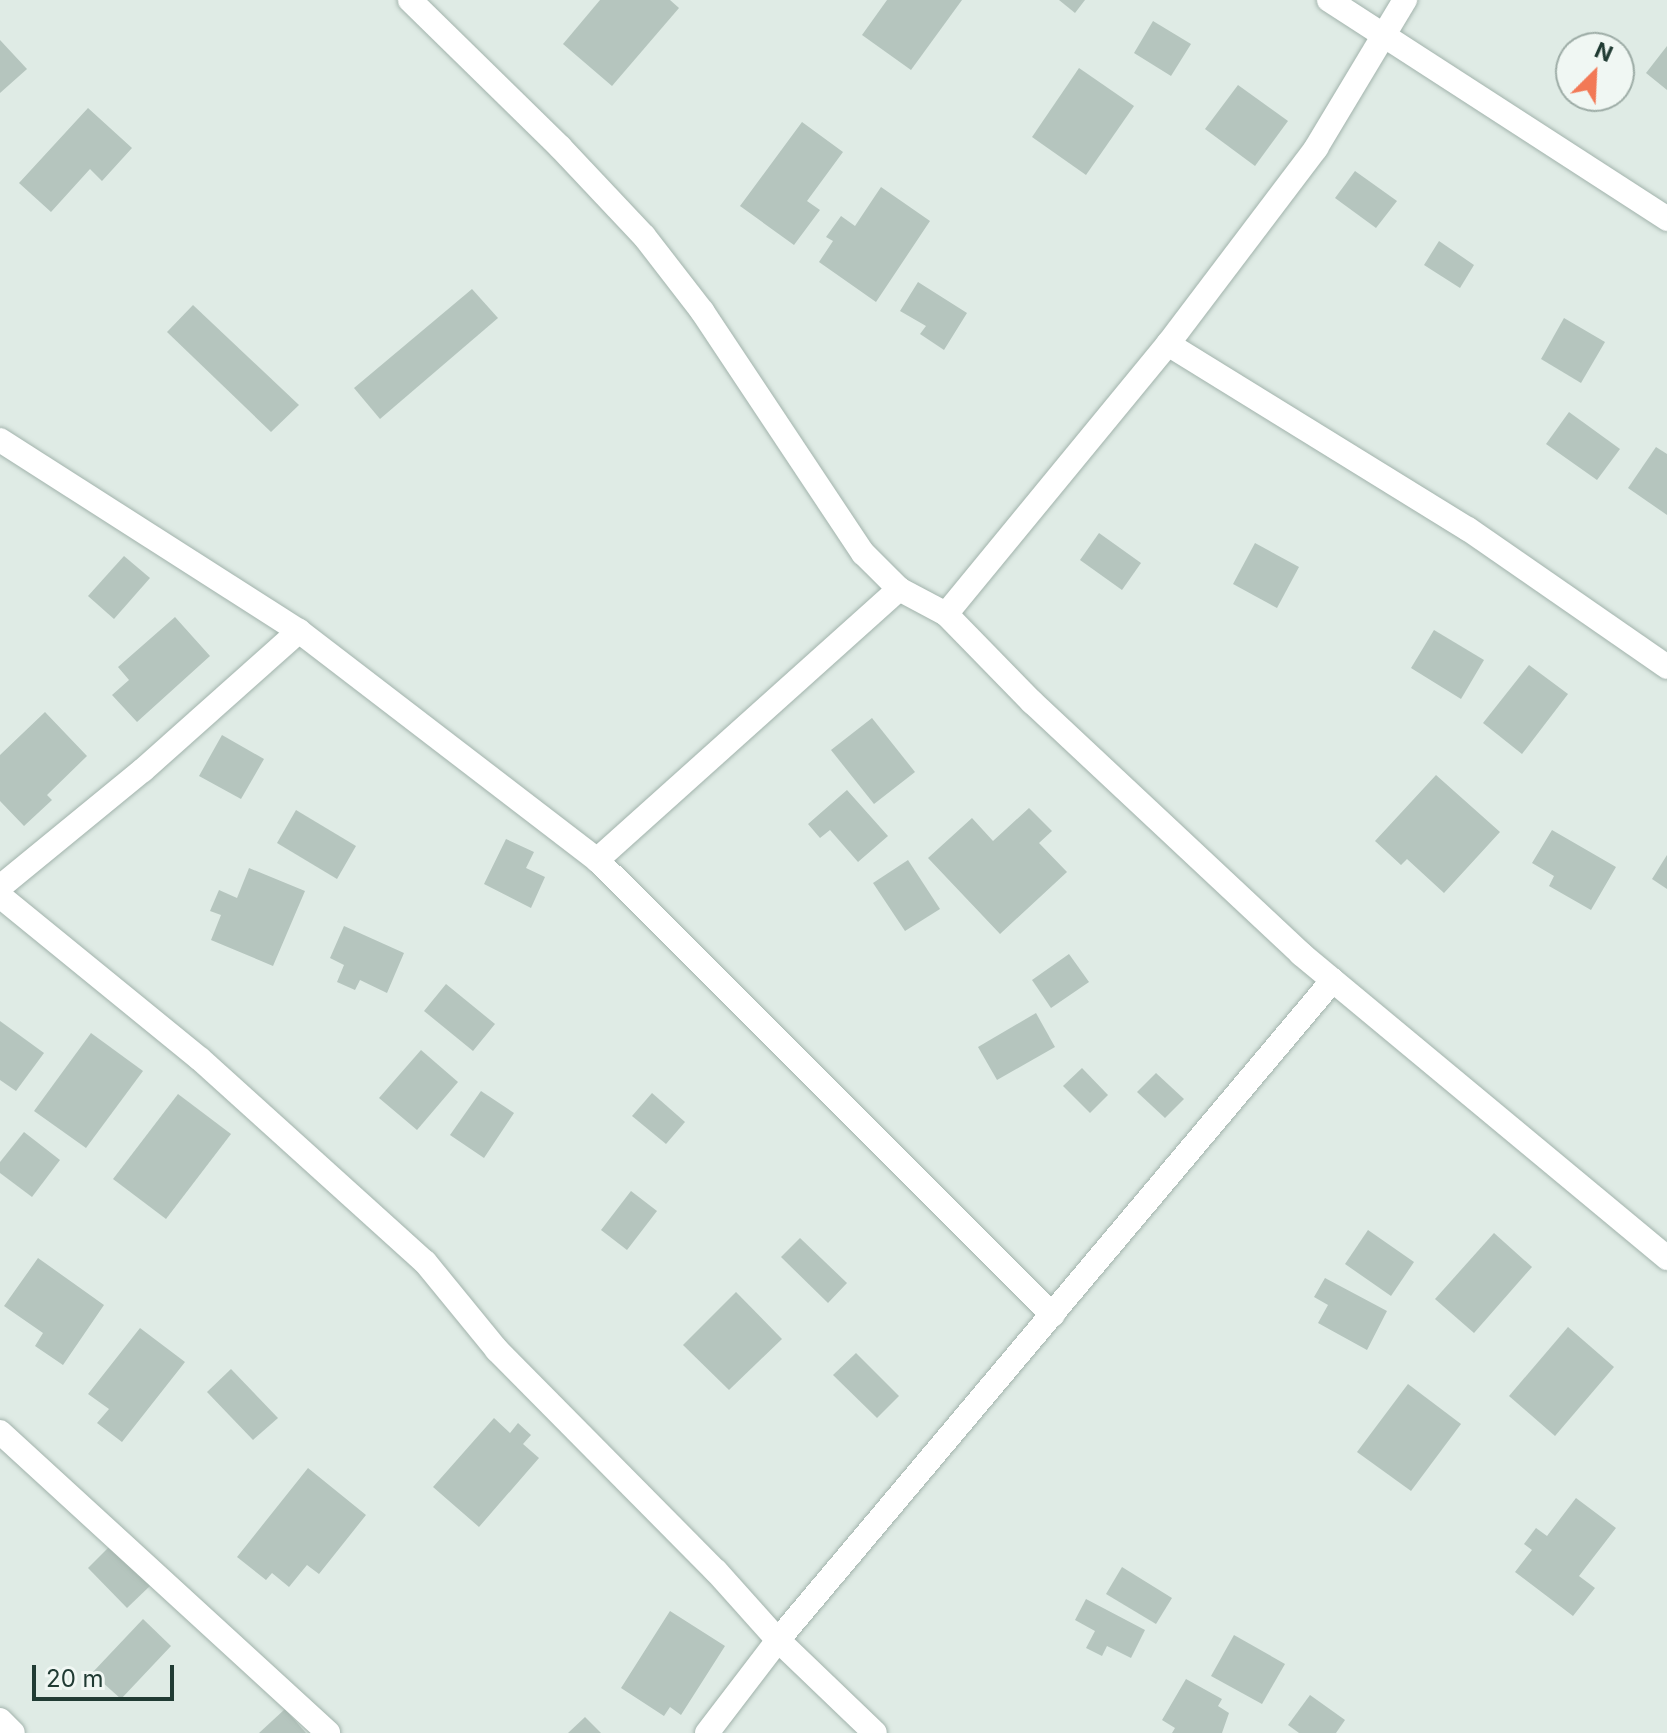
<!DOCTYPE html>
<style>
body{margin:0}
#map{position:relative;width:1667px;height:1733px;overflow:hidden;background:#dfebe5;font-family:Inter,sans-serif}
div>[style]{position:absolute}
.building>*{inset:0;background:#b5c5be}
.roads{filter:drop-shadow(0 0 2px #a2b3ac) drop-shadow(0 0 2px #a2b3ac)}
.minor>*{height:24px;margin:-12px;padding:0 12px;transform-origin:12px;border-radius:12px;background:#fff}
span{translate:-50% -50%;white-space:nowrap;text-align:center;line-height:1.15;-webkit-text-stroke:6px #f0f7f3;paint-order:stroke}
.north{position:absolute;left:1555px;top:32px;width:80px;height:80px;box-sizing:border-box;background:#f0f7f3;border:2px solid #9daca6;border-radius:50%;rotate:24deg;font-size:22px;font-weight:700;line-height:32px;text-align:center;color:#203b33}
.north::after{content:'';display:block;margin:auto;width:28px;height:36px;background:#f27956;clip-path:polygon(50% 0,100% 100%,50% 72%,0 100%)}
.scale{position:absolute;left:32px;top:1665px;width:142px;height:36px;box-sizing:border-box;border:4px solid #203b33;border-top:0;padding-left:10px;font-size:24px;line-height:28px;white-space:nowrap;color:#203b33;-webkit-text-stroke:6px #f0f7f3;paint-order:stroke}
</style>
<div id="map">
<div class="building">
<div style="clip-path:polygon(600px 0,670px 0,679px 8px,612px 86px,563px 44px)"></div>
<div style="clip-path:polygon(887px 0,962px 0,911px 70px,862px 35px)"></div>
<div style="clip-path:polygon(1059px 0,1085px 0,1075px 13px)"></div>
<div style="clip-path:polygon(1153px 21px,1191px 44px,1171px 76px,1134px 53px)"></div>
<div style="clip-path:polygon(0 40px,27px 69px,0 93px)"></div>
<div style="clip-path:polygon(1667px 46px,1667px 90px,1646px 73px)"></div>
<div style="clip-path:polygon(1079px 68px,1134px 106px,1086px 175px,1032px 137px)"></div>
<div style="clip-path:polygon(1238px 85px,1288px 121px,1255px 166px,1205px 129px)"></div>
<div style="clip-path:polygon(88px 108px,132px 148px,102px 181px,90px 169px,51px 212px,19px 183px)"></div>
<div style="clip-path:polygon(802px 122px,843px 152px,807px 201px,820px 210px,794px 245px,740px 206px)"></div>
<div style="clip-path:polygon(1355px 171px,1397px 201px,1376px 228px,1335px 198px)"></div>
<div style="clip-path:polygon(881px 187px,930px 221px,876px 302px,819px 262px,833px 241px,826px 237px,841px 216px,855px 226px)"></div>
<div style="clip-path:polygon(1439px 241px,1474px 265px,1460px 288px,1424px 265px)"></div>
<div style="clip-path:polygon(918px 282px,967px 313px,944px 350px,920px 334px,926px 326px,900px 311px)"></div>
<div style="clip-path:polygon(472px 289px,498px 318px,380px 419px,354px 388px)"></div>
<div style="clip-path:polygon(193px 305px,299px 405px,271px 432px,167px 332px)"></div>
<div style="clip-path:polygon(1564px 318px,1605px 342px,1581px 383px,1541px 359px)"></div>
<div style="clip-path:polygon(1569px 412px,1620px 449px,1597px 480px,1546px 444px)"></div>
<div style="clip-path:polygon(1656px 447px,1667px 454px,1667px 515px,1628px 488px)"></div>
<div style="clip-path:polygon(1099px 533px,1141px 563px,1122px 590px,1080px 560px)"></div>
<div style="clip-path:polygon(1255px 543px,1299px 567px,1277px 608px,1233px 584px)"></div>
<div style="clip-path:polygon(124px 556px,150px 578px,114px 619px,88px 596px)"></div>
<div style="clip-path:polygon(175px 617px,210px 656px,137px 722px,112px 695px,129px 680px,118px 667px)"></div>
<div style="clip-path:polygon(1434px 630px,1484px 660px,1461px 699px,1411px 668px)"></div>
<div style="clip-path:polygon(1529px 665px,1568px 694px,1522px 754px,1483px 723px)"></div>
<div style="clip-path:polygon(45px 712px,87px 756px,47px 795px,52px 800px,24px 826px,0 801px,0 755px)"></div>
<div style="clip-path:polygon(872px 718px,915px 772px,874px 804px,831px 750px)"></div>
<div style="clip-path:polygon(222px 735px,264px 759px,241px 799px,199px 776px)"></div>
<div style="clip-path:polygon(1436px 775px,1500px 832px,1444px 893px,1407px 859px,1401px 865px,1375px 841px)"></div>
<div style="clip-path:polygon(847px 790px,888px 836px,858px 862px,830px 830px,820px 838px,808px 824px)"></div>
<div style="clip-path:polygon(1029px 808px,1052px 831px,1039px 843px,1067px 872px,1000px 934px,928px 858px,972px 818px,993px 841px)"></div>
<div style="clip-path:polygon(296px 810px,356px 846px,337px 879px,277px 843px)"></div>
<div style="clip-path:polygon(1552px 830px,1616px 867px,1591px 910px,1549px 886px,1554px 876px,1532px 863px)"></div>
<div style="clip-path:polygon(506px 839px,534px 852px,526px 868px,545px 877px,531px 908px,484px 884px)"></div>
<div style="clip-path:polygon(1667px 855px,1667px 889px,1652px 879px)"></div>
<div style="clip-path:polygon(908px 860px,940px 909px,905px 931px,873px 883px)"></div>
<div style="clip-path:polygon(249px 868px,305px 891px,273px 966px,211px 940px,221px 915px,210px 911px,219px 890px,237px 898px)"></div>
<div style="clip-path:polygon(344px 926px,404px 953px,387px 993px,360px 980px,355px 990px,337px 982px,344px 965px,330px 958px)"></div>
<div style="clip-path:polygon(1069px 954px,1089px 982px,1051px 1008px,1032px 980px)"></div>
<div style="clip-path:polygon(446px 984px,495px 1024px,473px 1051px,424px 1011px)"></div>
<div style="clip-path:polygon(1036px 1013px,1055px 1047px,997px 1080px,978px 1047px)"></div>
<div style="clip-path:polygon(0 1021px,44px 1053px,16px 1091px,0 1080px)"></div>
<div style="clip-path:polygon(91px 1033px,143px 1071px,86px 1148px,34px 1111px)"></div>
<div style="clip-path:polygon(421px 1050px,458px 1082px,417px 1130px,379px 1098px)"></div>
<div style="clip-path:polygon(1082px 1068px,1108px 1095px,1090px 1113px,1063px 1086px)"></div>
<div style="clip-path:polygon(1156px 1073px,1184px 1099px,1165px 1118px,1137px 1092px)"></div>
<div style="clip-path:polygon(481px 1091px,514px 1113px,484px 1158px,450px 1135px)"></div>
<div style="clip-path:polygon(652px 1093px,685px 1122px,666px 1144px,632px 1116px)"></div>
<div style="clip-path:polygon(178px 1094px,231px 1134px,166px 1219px,113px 1179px)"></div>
<div style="clip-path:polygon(24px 1132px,60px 1160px,32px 1197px,0 1173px,0 1162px)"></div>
<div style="clip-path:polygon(631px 1191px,657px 1211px,627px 1250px,601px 1230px)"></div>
<div style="clip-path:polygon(1368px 1230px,1414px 1262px,1391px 1296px,1345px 1264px)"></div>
<div style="clip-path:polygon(1494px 1233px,1532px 1267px,1474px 1333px,1435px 1299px)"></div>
<div style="clip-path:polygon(800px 1238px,847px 1283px,828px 1303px,781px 1257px)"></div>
<div style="clip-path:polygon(38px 1258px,104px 1305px,63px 1365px,35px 1346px,43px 1333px,4px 1306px)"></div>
<div style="clip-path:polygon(1325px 1278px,1387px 1311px,1367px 1350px,1318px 1323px,1328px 1305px,1314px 1297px)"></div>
<div style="clip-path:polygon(736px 1292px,782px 1339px,729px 1390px,683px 1345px)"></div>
<div style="clip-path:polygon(1568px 1327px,1614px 1367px,1555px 1436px,1509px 1396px)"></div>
<div style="clip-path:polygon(140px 1328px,185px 1362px,122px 1442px,97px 1423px,109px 1409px,88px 1394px)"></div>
<div style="clip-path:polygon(856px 1353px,899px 1396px,877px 1418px,833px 1375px)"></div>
<div style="clip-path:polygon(231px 1369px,278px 1418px,253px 1440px,207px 1392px)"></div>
<div style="clip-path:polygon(1408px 1384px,1461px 1424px,1411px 1491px,1357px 1452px)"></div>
<div style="clip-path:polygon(494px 1418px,510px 1433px,518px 1423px,531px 1435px,523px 1444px,539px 1458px,479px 1527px,433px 1487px)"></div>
<div style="clip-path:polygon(308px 1468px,366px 1515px,319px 1574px,307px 1565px,289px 1587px,272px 1573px,266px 1580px,237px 1557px)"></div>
<div style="clip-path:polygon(1576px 1498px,1616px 1528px,1579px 1576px,1595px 1588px,1573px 1616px,1515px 1572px,1532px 1550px,1524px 1544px,1536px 1528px,1547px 1536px)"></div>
<div style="clip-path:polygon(112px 1544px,152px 1584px,127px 1608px,88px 1568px)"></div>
<div style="clip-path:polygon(1122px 1567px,1172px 1598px,1156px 1624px,1106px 1594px)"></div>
<div style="clip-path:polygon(1086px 1599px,1145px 1630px,1131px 1658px,1107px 1646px,1102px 1656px,1086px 1648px,1095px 1631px,1075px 1620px)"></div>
<div style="clip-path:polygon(670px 1611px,725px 1646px,681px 1715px,670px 1707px,664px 1716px,621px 1688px)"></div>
<div style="clip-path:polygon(143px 1619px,171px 1646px,121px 1699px,92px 1673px)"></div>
<div style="clip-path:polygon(1234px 1635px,1285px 1664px,1262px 1704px,1211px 1676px)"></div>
<div style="clip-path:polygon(1186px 1679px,1222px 1699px,1218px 1706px,1229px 1713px,1222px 1733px,1172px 1733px,1175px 1728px,1162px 1720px)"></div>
<div style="clip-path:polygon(1310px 1695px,1345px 1720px,1336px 1733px,1299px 1733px,1288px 1725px)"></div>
<div style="clip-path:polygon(285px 1709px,306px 1733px,259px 1733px)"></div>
<div style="clip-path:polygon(585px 1717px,601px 1733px,568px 1733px)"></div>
</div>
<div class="roads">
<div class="minor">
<div style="left:410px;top:0;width:210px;rotate:44.4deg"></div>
<div style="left:560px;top:147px;width:122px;rotate:46.7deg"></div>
<div style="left:644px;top:236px;width:95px;rotate:52.3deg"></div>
<div style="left:702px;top:311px;width:291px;rotate:56.4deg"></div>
<div style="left:863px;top:553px;width:51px;rotate:45deg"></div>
<div style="left:899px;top:589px;width:53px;rotate:28deg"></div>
<div style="left:946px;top:614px;width:123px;rotate:45.7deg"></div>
<div style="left:1032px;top:702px;width:369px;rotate:43.1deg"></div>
<div style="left:1301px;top:954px;width:476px;rotate:39.7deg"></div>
<div style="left:1329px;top:0;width:403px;rotate:32.9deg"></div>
<div style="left:1168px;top:344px;width:352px;rotate:31.7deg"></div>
<div style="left:1468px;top:529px;width:242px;rotate:34.7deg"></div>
<div style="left:0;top:440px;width:355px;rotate:32.6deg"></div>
<div style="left:299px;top:631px;width:376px;rotate:37.5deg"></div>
<div style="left:597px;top:860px;width:644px;rotate:44.94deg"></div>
<div style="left:946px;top:614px;width:350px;rotate:-50.6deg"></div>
<div style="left:1168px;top:344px;width:246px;rotate:-52.9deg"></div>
<div style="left:1316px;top:148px;width:173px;rotate:-59deg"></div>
<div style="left:597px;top:860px;width:406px;rotate:-41.9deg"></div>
<div style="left:0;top:887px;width:185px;rotate:-39.3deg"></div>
<div style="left:143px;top:770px;width:209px;rotate:-41.7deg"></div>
<div style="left:0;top:896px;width:258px;rotate:39.2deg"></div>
<div style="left:200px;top:1059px;width:303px;rotate:42.1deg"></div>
<div style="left:425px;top:1262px;width:114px;rotate:50.7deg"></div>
<div style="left:497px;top:1350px;width:311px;rotate:45.3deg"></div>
<div style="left:716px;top:1571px;width:93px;rotate:48.1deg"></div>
<div style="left:778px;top:1640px;width:134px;rotate:43.8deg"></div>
<div style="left:0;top:1432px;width:445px;rotate:42.5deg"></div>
<div style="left:0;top:1720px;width:18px;rotate:45deg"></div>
<div style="left:707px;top:1733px;width:117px;rotate:-52.6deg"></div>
<div style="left:778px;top:1640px;width:862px;rotate:-49.94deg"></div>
</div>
</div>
<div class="north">N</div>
<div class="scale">20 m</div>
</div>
